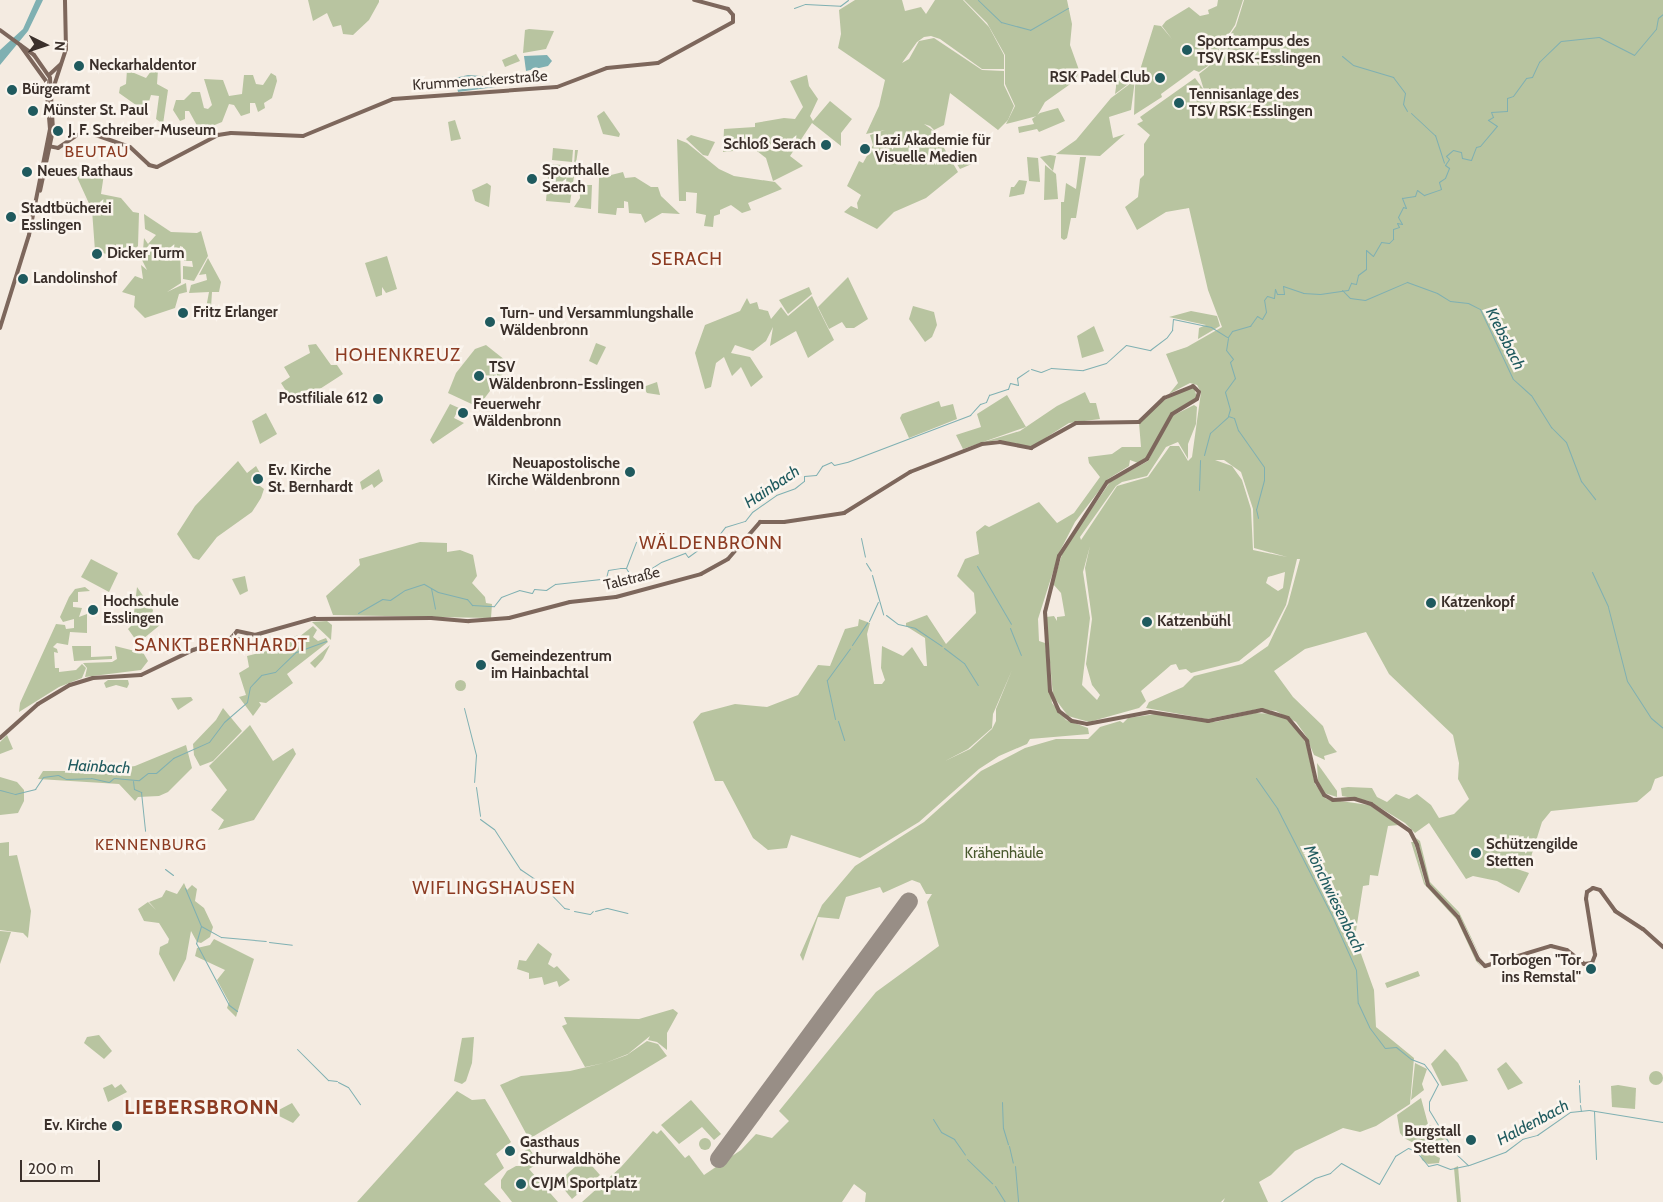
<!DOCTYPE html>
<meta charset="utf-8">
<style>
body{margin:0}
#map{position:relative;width:1663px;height:1202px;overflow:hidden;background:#f4ebe1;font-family:Cabin,sans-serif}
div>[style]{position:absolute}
.green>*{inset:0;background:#b8c4a0}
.round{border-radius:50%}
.water>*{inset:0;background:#7fb0b2}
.stream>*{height:1px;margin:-0.5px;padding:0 0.5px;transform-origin:0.5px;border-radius:0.5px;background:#7fb0b2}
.runway>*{height:18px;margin:-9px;padding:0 9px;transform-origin:9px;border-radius:9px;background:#988e86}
.major>*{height:4px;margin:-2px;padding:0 2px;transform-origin:2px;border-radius:2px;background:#7d675c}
.dots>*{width:14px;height:14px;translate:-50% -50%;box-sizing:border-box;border:2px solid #fbf5ee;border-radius:50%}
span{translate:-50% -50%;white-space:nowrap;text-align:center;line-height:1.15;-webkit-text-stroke:5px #fbf5ee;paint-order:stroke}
.poi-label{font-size:15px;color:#3b302b;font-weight:700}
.left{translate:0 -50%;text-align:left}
.right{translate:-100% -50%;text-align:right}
.street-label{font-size:15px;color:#3b302b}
.park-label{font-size:15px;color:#4a5a2e}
.neighbourhood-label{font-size:16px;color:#8c3b22;letter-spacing:1px}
.water-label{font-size:16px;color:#1f5a5e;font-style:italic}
.quarter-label{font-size:18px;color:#8c3b22;letter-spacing:1px}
.district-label{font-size:20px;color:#8c3b22;font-weight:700;letter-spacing:1px}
.north{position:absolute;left:20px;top:20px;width:50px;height:50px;-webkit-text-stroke:4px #fbf5ee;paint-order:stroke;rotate:94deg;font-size:14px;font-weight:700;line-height:20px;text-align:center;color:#3b302b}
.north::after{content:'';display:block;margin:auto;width:18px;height:22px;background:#3b302b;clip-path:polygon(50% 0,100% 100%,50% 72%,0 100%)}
.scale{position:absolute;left:20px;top:1160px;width:80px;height:22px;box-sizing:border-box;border:2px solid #3b302b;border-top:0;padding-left:6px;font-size:15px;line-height:18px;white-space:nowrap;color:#3b302b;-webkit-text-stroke:4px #fbf5ee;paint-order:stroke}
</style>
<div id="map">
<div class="green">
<div style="clip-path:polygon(308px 0,379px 0,379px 2px,369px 20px,353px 35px,343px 34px,341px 25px,333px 27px,327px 13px,313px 21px)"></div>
<div style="clip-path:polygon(855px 0,902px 0,905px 11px,921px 7px,926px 14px,935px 0,963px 0,989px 27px,1004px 55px,1004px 69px,982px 69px,940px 39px,931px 36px,924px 37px,917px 42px,902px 63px,909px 59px,919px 41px,934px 38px,982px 70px,1004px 71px,1004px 85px,1014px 106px,1008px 120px,998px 130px,950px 93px,944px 125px,934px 130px,930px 126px,924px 124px,934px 131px,958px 172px,926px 198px,894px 212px,877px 229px,844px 212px,851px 206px,858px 209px,857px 203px,861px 195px,847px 186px,859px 161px,863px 163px,873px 145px,870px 135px,885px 130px,866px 134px,879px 106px,885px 80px,838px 48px,841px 34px,839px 10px)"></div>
<div style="clip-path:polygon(964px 0,1067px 0,1072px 24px,1070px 45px,1079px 70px,1076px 80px,1045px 102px,1037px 116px,1006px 124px,1015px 106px,1005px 84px,1005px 55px,987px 23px)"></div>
<div style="clip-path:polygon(1218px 0,1243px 0,1235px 25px,1208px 66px,1199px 72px,1194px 70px,1161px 94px,1162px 97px,1134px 115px,1135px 86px,1154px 25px,1161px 26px,1172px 39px,1162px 26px,1166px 21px,1189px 7px,1200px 16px,1209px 14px,1208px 10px,1217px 6px)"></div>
<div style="clip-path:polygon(evenodd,1244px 0,1663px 0,1663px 776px,1655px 779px,1651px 790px,1637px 802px,1551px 811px,1542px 822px,1530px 860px,1524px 859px,1514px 868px,1529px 873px,1519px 893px,1497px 881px,1473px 876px,1466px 879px,1429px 823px,1415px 833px,1405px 823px,1369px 801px,1342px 796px,1341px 788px,1348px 787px,1372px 788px,1377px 797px,1387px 802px,1396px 794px,1409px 799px,1417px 794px,1431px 805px,1439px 818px,1454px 814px,1469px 799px,1458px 779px,1459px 763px,1453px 735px,1389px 674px,1366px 632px,1305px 649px,1274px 671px,1293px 697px,1323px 726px,1329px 743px,1337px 752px,1324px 756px,1325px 760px,1314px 755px,1306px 736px,1296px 722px,1276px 711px,1258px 709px,1207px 719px,1146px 708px,1149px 702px,1183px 687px,1194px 676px,1242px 664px,1268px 646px,1288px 604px,1300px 559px,1297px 559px,1286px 605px,1270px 636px,1239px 661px,1191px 673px,1186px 669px,1179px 670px,1176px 664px,1171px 665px,1141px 691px,1146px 701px,1139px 708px,1089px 722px,1068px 716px,1053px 696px,1046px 617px,1054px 616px,1057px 621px,1057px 617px,1065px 616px,1061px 593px,1053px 584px,1063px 551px,1110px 482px,1148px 461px,1172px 416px,1194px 405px,1197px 407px,1196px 424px,1188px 444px,1188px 459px,1178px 442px,1166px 447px,1147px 476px,1122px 482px,1116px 486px,1080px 537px,1081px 540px,1117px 486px,1148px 477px,1170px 446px,1179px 446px,1188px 461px,1192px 457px,1201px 392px,1197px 385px,1190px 383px,1169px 394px,1178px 383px,1166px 354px,1187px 347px,1222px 327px,1208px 290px,1189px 208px,1166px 212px,1137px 230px,1125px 207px,1138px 197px,1140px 179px,1144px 175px,1144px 144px,1150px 135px,1137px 124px,1143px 121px,1140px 117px,1195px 78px,1204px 90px,1199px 74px,1208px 67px,1236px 26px,1244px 0,1215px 460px,1224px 460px,1241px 472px,1253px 509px,1254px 548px,1287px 557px,1253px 550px,1251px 509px,1242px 480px,1232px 466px,1215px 460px,1244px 0,1090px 546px,1085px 568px,1092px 619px,1086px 664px,1092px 685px,1100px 695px,1097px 700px,1082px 685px,1090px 618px,1083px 572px,1090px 546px,1244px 0,1285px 572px,1283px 588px,1278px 591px,1266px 583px,1268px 577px,1285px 572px)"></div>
<div style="clip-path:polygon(525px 30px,529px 29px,554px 31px,546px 49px,523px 53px)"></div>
<div style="clip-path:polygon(516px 54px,520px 61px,505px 67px,502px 60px)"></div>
<div style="clip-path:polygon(154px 67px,158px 70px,157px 84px,168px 90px,163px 124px,156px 119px,159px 96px,151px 95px,147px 108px,143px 110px,119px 93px,120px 87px,126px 84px,127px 70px,146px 78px)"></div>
<div style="clip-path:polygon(271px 73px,276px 76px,277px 81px,272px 98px,264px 103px,265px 108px,258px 112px,255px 103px,250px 103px,250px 113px,241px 116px,234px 105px,229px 104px,222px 122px,200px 131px,189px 111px,185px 111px,185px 119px,180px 121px,173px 110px,176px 100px,184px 100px,192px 92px,200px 92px,204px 108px,208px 109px,212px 105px,204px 79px,223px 80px,229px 96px,242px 94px,244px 75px,253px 75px,256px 84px,263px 85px)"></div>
<div style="clip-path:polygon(1116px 74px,1135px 79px,1115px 94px,1116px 87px)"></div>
<div style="clip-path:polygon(807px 75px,809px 86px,818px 99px,810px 116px,813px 121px,830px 101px,852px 119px,841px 133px,841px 146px,812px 123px,790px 156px,803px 166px,773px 181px,766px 158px,748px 144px,736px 145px,733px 151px,723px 152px,724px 129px,755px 127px,755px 123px,784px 118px,795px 119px,803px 107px,790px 81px)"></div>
<div style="clip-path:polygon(1135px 80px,1131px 110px,1109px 117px,1113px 138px,1125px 134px,1100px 156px,1056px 154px,1076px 140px,1111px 98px)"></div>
<div style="clip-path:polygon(1058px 108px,1065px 121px,1039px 132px,1037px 129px,1019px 133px,1018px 127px,1034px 124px,1032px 119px,1040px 113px)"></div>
<div style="clip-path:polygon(604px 111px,620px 134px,619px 137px,603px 134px,597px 116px)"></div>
<div style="clip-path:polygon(455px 120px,461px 139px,451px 141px,448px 122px)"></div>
<div style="clip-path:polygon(691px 135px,715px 142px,708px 156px,703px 155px,686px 139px)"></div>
<div style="clip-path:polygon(677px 139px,687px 143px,719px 169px,734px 176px,775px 182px,782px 189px,748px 203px,751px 210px,742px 213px,731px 205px,720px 210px,720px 214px,714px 216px,713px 227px,704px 226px,706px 215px,696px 213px,697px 193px,686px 192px,686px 201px,679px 201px)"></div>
<div style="clip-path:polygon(553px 148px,573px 150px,572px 162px,552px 160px)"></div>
<div style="clip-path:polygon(575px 150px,578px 150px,570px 203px,546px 201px,549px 164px,574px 166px)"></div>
<div style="clip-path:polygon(967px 154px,974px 163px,960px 169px,955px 161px,960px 162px)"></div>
<div style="clip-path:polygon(1056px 156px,1053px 171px,1040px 157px,1050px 155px)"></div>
<div style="clip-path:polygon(1027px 157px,1038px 158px,1040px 182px,1029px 181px)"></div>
<div style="clip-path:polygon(1080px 157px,1086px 157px,1076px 218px,1071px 218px,1067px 238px,1064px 240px,1061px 238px,1061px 202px,1064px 202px,1066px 183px,1076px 189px)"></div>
<div style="clip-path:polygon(1045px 165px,1056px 174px,1058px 199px,1044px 200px)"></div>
<div style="clip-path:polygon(87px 169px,104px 174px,101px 194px,121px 198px,133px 212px,139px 213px,138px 246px,136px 248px,128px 244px,122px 253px,130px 255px,135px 249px,137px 254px,130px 260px,95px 251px,92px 210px,75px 173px)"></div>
<div style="clip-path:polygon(623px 172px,625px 178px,635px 177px,651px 187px,658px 187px,661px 196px,680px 214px,662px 213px,645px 223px,641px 214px,629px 213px,628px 202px,624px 201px,624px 208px,617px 208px,616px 215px,598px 213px,599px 178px)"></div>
<div style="clip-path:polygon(1019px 180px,1027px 181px,1024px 194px,1009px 197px,1011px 187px,1014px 187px)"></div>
<div style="clip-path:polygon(487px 183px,491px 186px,489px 207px,475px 201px,472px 190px)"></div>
<div style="clip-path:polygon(579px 185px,592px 185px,591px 209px,574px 207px,580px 198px)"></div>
<div style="clip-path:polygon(144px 214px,171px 232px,197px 233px,201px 231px,208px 256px,194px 281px,183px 279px,183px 266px,193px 267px,192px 261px,184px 261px,183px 247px,180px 246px,181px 283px,167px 292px,186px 283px,187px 292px,179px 294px,175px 308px,145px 318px,134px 307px,135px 296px,122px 292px,135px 276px,143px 279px,141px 265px,147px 270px,139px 254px,143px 250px,144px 238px,148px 244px,156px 235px,145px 229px)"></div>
<div style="clip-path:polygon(387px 256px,397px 289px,386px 293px,382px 287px,382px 295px,376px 297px,365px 263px)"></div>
<div style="clip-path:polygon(208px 258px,221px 282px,219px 292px,212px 292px,211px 308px,206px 308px,209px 292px,189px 293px,191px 285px,207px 280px,206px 274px,199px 275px)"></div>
<div style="clip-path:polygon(848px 277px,868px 319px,854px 328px,846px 328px,842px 322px,829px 329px,818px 307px)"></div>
<div style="clip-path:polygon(809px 287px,812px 294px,788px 314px,779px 300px)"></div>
<div style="clip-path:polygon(812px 296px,834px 340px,808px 358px,796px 331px,770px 346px,773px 327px,766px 341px,753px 351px,735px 345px,731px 353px,750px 357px,763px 377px,751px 387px,741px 367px,732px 376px,724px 357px,716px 363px,711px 387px,705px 389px,695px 353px,705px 325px,740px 311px,747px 298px,750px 304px,757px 302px,759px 309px,768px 311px,771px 319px,781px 307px,788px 316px)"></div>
<div style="clip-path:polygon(913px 306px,934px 312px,937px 325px,932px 337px,925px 342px,909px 319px)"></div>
<div style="clip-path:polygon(1191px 311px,1217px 316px,1220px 326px,1198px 339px,1199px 328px,1206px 325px,1169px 317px)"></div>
<div style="clip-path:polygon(1094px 326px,1104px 351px,1082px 358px,1077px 336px)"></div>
<div style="clip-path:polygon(596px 343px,606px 347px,597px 365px,589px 361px)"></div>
<div style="clip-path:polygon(316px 344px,331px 365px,337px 365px,343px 374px,295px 405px,281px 383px,290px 377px,284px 367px,310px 353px,308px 345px)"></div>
<div style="clip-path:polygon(486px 345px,510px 364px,478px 407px,448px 393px,456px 373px,475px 349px)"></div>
<div style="clip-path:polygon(657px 382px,660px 395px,647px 393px,643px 387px)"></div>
<div style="clip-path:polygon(evenodd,1187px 388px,1194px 388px,1197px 397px,1170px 414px,1147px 457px,1138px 463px,1130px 460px,1129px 466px,1108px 479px,1075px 522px,1059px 553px,1038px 619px,1039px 641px,1045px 643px,1052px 703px,1066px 720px,1088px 728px,1089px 734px,1030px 739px,1027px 744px,999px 756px,979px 769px,919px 822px,860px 858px,791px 835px,787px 848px,768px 850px,753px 838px,723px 781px,715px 781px,710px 768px,693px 722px,701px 713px,735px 704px,767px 707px,798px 695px,818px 665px,830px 666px,845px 629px,858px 626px,859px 619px,870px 623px,867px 634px,874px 684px,882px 684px,885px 680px,881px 668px,882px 646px,903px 656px,912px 647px,924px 666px,927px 666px,925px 638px,906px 626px,906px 623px,927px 615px,946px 644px,976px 613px,974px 593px,957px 576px,965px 559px,979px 554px,976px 532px,985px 525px,989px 527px,1039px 502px,1057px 523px,1074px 513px,1100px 477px,1089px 463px,1088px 457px,1112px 454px,1122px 447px,1141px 447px,1139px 423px,1161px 402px,1187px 388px,1012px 670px,996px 709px,996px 721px,992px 729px,970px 749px,945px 761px,968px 749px,992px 728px,993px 714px,1012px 670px)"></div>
<div style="clip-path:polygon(1085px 392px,1090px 403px,1096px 403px,1100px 419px,1069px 423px,1031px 447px,997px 440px,974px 445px,1020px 431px,1057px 406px)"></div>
<div style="clip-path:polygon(1007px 395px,1026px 427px,963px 449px,956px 435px,981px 427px,977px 414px)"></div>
<div style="clip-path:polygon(939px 401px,941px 407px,953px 404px,957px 419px,909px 438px,900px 418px,902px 414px)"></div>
<div style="clip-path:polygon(450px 404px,459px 408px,454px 418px,464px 423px,433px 444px,430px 440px)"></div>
<div style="clip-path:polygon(266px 413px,277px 434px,260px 444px,252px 421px)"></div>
<div style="clip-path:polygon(238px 461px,247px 473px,256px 466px,260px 473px,252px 480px,264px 489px,261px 498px,252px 512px,217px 537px,199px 560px,193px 558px,177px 534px,195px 506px)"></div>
<div style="clip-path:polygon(379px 469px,383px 481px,374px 488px,372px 484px,362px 490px,360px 482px)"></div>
<div style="clip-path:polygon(420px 542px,447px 543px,447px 552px,460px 550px,473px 555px,477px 576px,472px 583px,485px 597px,486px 603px,492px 604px,491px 618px,333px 615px,326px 596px,360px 565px,359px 559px)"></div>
<div style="clip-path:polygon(91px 559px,118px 573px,109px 592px,81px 577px)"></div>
<div style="clip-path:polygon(245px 576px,248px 591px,240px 595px,232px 579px)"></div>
<div style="clip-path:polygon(85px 587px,90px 591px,78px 592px,78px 602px,73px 602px,73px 607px,82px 608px,79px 617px,87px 614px,87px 633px,70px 632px,68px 645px,57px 643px,53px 647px,57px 649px,58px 653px,54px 652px,55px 668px,59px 668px,59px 672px,76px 670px,82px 664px,86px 668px,82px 678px,59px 687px,19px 712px,20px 703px,56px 624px,65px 625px,66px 629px,74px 628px,74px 619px,63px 622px,60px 617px,69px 597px,75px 589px)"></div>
<div style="clip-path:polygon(137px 587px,153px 610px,150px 624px,160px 625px,138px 643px,128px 629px,136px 621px,134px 613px)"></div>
<div style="clip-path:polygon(327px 621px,332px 625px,331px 640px,312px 622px)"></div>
<div style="clip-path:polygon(313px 626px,317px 630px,313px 637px,318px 641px,326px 638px,328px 642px,287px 674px,293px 683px,266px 703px,259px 702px,261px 705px,253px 716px,239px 697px,246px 695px,239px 673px,249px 667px,247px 656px,286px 646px,285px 642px,297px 635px,299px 637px)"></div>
<div style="clip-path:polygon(138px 644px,148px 661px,141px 670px,85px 677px,87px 668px,83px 663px,112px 662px,117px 659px,115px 646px,135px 651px)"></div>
<div style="clip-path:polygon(330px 645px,323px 659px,315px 668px,310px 663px)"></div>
<div style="clip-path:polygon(72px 646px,91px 646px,91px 657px,112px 656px,112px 659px,74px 661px)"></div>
<div class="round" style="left:454.5px;top:679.5px;width:11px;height:11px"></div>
<div style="clip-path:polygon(108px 680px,128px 680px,129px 684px,127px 688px,116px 685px,106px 688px,104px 683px)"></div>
<div style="clip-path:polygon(191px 697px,193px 700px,178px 710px,171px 698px)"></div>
<div style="clip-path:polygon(223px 708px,242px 731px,213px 761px,200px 766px,194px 755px,193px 744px,216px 720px)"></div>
<div style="clip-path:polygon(1255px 713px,1277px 714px,1290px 721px,1306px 743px,1315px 784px,1326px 799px,1369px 805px,1399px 825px,1388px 826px,1378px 876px,1370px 875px,1369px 885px,1363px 886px,1355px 937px,1374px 990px,1376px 1027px,1414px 1058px,1410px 1104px,1376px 1126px,1360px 1132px,1343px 1128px,1295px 1151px,1271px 1175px,1259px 1182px,1268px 1202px,1223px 1202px,1225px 1198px,1221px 1202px,865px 1202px,866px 1193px,854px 1184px,842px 1202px,582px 1202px,621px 1167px,653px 1131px,657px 1134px,661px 1130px,685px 1158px,689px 1155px,704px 1175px,741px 1150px,756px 1134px,772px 1138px,789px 1121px,779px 1111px,876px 992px,939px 946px,927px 902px,932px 894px,926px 894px,920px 883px,912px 880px,883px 893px,880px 887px,846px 897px,839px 919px,818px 917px,803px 961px,800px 955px,822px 905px,855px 866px,924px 822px,981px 771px,1025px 748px,1056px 739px,1088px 739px,1100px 727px,1120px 721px,1123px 723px,1128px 718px,1156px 714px,1215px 722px)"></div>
<div style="clip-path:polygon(250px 725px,273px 761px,293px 748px,296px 754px,254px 820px,218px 830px,224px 820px,211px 810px,227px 790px,209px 766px)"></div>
<div style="clip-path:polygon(7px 735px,13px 749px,0 754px,0 742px)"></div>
<div style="clip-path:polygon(186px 745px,192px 768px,168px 792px,159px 796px,138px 797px,135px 801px,119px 784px,38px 779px,43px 771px,102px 771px,135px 766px)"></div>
<div style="clip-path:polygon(1317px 763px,1337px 791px,1337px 797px,1324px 793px,1318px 781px)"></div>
<div style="clip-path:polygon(0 777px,17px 782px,24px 790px,24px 801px,18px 813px,0 815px)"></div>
<div style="clip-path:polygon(1416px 838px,1420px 841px,1430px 882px,1459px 912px,1483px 962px,1459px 915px,1428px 883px)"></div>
<div style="clip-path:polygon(9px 842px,9px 856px,17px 855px,31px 911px,28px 938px,23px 933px,0 930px,0 843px)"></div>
<div style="clip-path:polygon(1411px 842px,1414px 842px,1425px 883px,1455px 914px,1467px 935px,1477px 961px,1482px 968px,1476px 961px,1457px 920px,1424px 884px)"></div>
<div style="clip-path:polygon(184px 883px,187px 890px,192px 885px,197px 889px,195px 901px,204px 908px,213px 927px,210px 937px,201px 943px,197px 942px,191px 931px,186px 959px,174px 982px,159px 954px,160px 947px,168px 943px,169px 939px,159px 923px,144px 921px,138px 909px,148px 902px,156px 910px,149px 902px,162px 897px,166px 890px,177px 894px)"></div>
<div style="clip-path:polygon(0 931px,11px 932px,0 964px)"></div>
<div style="clip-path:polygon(214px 939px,254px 959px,236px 1017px,227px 1008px,229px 1002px,217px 980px,225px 970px,195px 956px,197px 948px,210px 945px)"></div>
<div style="clip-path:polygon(538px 943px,552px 954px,548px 964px,554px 968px,557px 966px,570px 980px,559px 987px,557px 981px,544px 985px,542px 977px,529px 979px,529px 973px,517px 969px,519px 960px,526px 961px)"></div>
<div style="clip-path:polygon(1418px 971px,1420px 976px,1387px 988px,1385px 983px)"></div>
<div style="clip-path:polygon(673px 1009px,678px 1013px,667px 1033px,667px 1050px,657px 1042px,648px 1040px,650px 1036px,628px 1054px,605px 1063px,627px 1055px,647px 1041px,658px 1044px,667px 1056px,529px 1139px,500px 1085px,521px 1076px,570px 1071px,604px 1063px,585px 1067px,562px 1026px,567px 1024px,564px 1017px,639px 1019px)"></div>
<div style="clip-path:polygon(99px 1035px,112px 1051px,104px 1059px,84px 1043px,87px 1037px)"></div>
<div style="clip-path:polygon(474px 1037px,472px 1063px,466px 1081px,462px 1084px,454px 1081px,462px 1038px)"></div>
<div style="clip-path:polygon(1445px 1049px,1458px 1063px,1468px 1081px,1442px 1086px,1431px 1064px)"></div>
<div style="clip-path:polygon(1506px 1062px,1523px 1083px,1508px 1090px,1497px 1069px)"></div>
<div style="clip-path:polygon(1415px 1063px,1427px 1069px,1422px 1084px,1424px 1090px,1411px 1100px)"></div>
<div class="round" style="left:1649px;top:1071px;width:14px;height:14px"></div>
<div style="clip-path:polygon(112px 1084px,115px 1088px,121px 1084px,127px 1092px,108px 1102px,103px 1088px)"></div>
<div style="clip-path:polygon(1618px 1085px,1636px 1088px,1635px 1109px,1612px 1107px,1611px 1086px)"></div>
<div style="clip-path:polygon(457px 1091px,472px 1100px,485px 1099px,511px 1142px,496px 1154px,504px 1168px,484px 1184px,501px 1202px,357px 1202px)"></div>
<div style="clip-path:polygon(1421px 1098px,1428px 1124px,1445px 1133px,1449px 1142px,1445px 1139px,1435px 1143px,1433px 1153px,1404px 1138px,1400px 1133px,1397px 1115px)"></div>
<div style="clip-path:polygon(691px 1100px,721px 1134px,714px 1140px,702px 1127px,679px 1144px,661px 1125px)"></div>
<div style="clip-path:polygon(292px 1103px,300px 1115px,293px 1123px,273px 1113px)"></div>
<div class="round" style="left:699px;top:1138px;width:12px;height:12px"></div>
<div style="clip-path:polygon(529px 1148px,539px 1163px,529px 1169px,558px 1202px,512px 1202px,501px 1188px,501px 1180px,507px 1171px,516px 1166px,528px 1166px,520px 1154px)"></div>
<div style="clip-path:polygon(1419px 1148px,1440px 1158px,1439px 1163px,1428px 1164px,1422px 1160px)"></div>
<div style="clip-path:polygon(585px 1158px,600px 1175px,572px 1199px,558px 1182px)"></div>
<div style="clip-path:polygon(1458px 1166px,1461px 1202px,1457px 1202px,1454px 1168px)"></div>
</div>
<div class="water">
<div style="clip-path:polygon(36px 0,43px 0,28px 31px,0 65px,0 50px,23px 29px)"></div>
<div style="clip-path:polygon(547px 55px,552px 61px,548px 66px,526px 71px,524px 56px)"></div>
<div style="clip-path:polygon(468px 75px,496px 77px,495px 87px,458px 92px,455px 78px)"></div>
</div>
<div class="stream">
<div style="left:978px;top:0;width:32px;rotate:44deg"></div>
<div style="left:1001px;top:22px;width:30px;rotate:15deg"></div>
<div style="left:1030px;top:30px;width:44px;rotate:-30.1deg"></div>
<div style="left:794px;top:8px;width:12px;rotate:-20deg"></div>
<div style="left:805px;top:4px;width:35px;rotate:3deg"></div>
<div style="left:840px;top:6px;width:10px;rotate:-37deg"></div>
<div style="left:1342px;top:56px;width:14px;rotate:39deg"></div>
<div style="left:1353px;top:65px;width:42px;rotate:16.7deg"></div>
<div style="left:1393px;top:77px;width:20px;rotate:53deg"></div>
<div style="left:1405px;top:93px;width:11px;rotate:100deg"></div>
<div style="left:1403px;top:104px;width:8px;rotate:60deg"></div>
<div style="left:1411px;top:113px;width:33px;rotate:43deg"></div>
<div style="left:1435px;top:135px;width:29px;rotate:72deg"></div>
<div style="left:1342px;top:290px;width:11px;rotate:45deg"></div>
<div style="left:1350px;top:298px;width:15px;rotate:8deg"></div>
<div style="left:1365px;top:300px;width:46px;rotate:-23.2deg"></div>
<div style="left:1407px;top:282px;width:32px;rotate:20deg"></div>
<div style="left:1437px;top:293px;width:15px;rotate:32deg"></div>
<div style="left:1450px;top:301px;width:18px;rotate:6deg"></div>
<div style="left:1468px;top:303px;width:13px;rotate:27deg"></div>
<div style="left:1480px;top:309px;width:77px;rotate:64.8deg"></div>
<div style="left:1513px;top:379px;width:24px;rotate:42deg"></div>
<div style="left:1531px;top:395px;width:38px;rotate:58deg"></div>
<div style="left:1551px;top:427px;width:21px;rotate:45deg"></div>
<div style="left:1566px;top:442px;width:42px;rotate:69deg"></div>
<div style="left:1581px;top:481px;width:23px;rotate:52deg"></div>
<div style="left:1228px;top:337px;width:7px;rotate:-56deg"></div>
<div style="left:1232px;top:331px;width:19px;rotate:-16deg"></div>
<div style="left:1250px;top:326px;width:12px;rotate:-55deg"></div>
<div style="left:1257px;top:316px;width:6px;rotate:31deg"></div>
<div style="left:1262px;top:319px;width:8px;rotate:-60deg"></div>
<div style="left:1266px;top:312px;width:12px;rotate:-99deg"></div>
<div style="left:1264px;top:300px;width:5px;rotate:-53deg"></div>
<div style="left:1267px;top:296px;width:7px;rotate:16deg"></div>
<div style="left:1274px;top:298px;width:9px;rotate:-84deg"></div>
<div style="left:1275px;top:289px;width:5px;rotate:68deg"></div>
<div style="left:1277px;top:294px;width:7px"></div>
<div style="left:1284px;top:294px;width:8px;rotate:-97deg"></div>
<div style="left:1283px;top:286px;width:21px;rotate:19deg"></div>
<div style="left:1303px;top:293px;width:17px;rotate:3deg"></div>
<div style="left:1320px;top:294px;width:28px;rotate:-8deg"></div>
<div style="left:1348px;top:290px;width:8px;rotate:-67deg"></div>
<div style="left:1351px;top:283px;width:5px;rotate:11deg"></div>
<div style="left:1356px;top:284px;width:9px;rotate:-77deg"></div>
<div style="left:1358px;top:275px;width:10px;rotate:-37deg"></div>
<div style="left:1366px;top:269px;width:19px;rotate:-90deg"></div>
<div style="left:1366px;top:250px;width:9px;rotate:41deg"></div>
<div style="left:1373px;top:256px;width:16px;rotate:-60deg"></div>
<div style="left:1381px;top:242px;width:8px;rotate:7deg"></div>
<div style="left:1389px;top:243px;width:6px;rotate:-45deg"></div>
<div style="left:1393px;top:239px;width:10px;rotate:-90deg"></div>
<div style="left:1393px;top:229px;width:6px;rotate:-18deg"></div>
<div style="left:1399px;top:227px;width:4px;rotate:-117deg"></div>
<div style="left:1397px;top:223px;width:5px;rotate:11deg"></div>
<div style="left:1402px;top:224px;width:8px;rotate:-120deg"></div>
<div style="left:1398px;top:217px;width:11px;rotate:-63deg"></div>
<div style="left:1403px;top:207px;width:3px;rotate:18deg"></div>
<div style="left:1406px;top:208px;width:11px;rotate:-112deg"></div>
<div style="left:1402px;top:198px;width:13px;rotate:-9deg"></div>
<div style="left:1415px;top:196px;width:6px;rotate:-72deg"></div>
<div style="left:1417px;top:190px;width:9px;rotate:36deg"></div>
<div style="left:1424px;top:195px;width:18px;rotate:-19deg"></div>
<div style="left:1441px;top:189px;width:7px;rotate:-106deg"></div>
<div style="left:1439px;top:182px;width:7px;rotate:-34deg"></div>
<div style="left:1445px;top:178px;width:11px;rotate:-68deg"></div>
<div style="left:1449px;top:168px;width:5px;rotate:-143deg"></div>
<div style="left:1445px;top:165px;width:7px;rotate:-56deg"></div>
<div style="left:1449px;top:159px;width:4px;rotate:-135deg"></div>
<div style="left:1446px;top:156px;width:9px;rotate:-41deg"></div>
<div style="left:1453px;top:150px;width:8px;rotate:14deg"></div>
<div style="left:1461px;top:152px;width:6px;rotate:81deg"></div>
<div style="left:1462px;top:158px;width:9px;rotate:13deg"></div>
<div style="left:1471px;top:160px;width:14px;rotate:-69deg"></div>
<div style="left:1476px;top:147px;width:4px;rotate:-14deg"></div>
<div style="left:1480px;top:146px;width:26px;rotate:-50deg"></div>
<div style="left:1497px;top:126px;width:11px;rotate:-146deg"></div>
<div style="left:1488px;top:120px;width:6px;rotate:-31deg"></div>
<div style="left:1493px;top:117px;width:5px;rotate:-112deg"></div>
<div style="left:1491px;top:112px;width:16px;rotate:-4deg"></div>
<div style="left:1507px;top:111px;width:13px;rotate:-90deg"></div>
<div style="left:1507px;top:98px;width:6px;rotate:-18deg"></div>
<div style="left:1513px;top:96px;width:22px;rotate:-54deg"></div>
<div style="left:1526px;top:78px;width:6px;rotate:-9deg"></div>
<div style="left:1532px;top:77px;width:17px;rotate:-65deg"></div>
<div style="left:1539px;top:62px;width:30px;rotate:-44deg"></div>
<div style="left:1561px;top:41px;width:38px;rotate:-6deg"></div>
<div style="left:1599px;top:37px;width:39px;rotate:27deg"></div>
<div style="left:1634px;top:55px;width:34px;rotate:-50deg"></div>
<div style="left:1656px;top:29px;width:11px;rotate:-80deg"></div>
<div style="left:1658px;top:18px;width:6px;rotate:-39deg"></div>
<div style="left:1228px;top:338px;width:12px;rotate:99deg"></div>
<div style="left:1226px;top:350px;width:11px;rotate:52deg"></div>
<div style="left:1233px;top:359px;width:4px;rotate:135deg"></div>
<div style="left:1230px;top:362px;width:17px;rotate:73deg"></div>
<div style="left:1235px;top:378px;width:17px;rotate:126deg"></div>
<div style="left:1225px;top:392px;width:18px;rotate:74deg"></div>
<div style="left:1230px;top:409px;width:7px;rotate:106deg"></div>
<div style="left:1228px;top:416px;width:6px;rotate:18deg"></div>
<div style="left:1234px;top:418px;width:13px;rotate:72deg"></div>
<div style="left:1238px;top:430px;width:45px;rotate:54.9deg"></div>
<div style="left:1264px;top:467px;width:13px;rotate:90deg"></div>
<div style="left:1264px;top:480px;width:30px;rotate:105deg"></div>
<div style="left:1256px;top:509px;width:9px;rotate:77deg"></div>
<div style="left:1031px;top:369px;width:10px;rotate:17deg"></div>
<div style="left:1041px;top:372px;width:11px;rotate:-22deg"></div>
<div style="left:1051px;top:368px;width:32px;rotate:4deg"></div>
<div style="left:1083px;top:370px;width:24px;rotate:-17deg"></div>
<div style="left:1106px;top:363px;width:27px;rotate:-42deg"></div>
<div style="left:1126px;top:345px;width:25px;rotate:12deg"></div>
<div style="left:1150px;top:350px;width:21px;rotate:-37deg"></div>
<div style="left:1167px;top:337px;width:9px;rotate:-54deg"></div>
<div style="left:1172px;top:330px;width:11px;rotate:-85deg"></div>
<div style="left:1173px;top:319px;width:39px;rotate:12deg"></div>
<div style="left:1211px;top:327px;width:19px;rotate:32deg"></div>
<div style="left:1204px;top:455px;width:23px;rotate:-75deg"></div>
<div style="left:1210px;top:433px;width:24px;rotate:-42deg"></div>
<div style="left:1199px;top:490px;width:30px;rotate:-88deg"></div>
<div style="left:861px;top:538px;width:19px;rotate:78deg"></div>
<div style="left:866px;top:563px;width:9px;rotate:58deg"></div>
<div style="left:977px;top:566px;width:67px;rotate:59.6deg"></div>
<div style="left:626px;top:568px;width:28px;rotate:-69deg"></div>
<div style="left:1592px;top:572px;width:38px;rotate:65deg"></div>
<div style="left:1608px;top:607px;width:76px;rotate:75.6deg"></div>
<div style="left:1627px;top:681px;width:44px;rotate:57deg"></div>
<div style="left:1651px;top:718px;width:16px;rotate:40deg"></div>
<div style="left:872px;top:575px;width:41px;rotate:74.2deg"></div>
<div style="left:431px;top:588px;width:21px;rotate:79deg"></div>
<div style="left:358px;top:613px;width:28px;rotate:-30deg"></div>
<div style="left:382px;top:599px;width:8px;rotate:7deg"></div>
<div style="left:390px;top:600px;width:18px;rotate:-34deg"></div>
<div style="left:405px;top:590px;width:20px;rotate:-18deg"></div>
<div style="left:424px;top:584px;width:16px;rotate:30deg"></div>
<div style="left:438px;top:592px;width:30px;rotate:14deg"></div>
<div style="left:467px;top:599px;width:8px;rotate:50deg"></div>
<div style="left:472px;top:605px;width:22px;rotate:3deg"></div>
<div style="left:494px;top:606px;width:11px;rotate:-52deg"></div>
<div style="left:501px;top:597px;width:19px;rotate:-21deg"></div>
<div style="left:519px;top:590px;width:13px;rotate:13deg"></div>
<div style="left:532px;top:593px;width:4px;rotate:-63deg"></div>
<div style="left:534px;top:589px;width:12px;rotate:5deg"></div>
<div style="left:546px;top:590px;width:11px;rotate:-34deg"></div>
<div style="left:555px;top:584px;width:46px;rotate:-6.2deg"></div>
<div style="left:601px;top:579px;width:5px;rotate:-11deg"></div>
<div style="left:606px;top:578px;width:8px;rotate:-76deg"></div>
<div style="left:608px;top:570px;width:12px;rotate:-9deg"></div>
<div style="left:620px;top:568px;width:6px"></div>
<div style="left:626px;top:568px;width:6px;rotate:59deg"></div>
<div style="left:629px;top:573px;width:15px"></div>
<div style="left:644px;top:573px;width:20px;rotate:-33deg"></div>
<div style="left:661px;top:562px;width:26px;rotate:-21deg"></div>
<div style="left:685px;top:553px;width:5px;rotate:53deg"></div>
<div style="left:688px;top:557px;width:19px;rotate:-36deg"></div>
<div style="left:703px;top:546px;width:8px;rotate:-7deg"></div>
<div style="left:711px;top:545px;width:23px;rotate:-52deg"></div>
<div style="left:725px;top:527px;width:21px;rotate:-17deg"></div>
<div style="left:745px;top:521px;width:11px;rotate:-52deg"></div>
<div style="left:752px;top:512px;width:29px;rotate:-35deg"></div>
<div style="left:776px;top:495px;width:20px;rotate:-20deg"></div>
<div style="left:795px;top:488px;width:11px;rotate:-38deg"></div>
<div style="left:804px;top:481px;width:5px;rotate:-90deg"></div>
<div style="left:804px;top:476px;width:12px;rotate:-5deg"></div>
<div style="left:816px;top:475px;width:11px;rotate:-56deg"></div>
<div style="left:822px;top:466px;width:10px;rotate:-24deg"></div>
<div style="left:831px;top:462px;width:4px;rotate:45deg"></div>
<div style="left:834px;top:465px;width:13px;rotate:-13deg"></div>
<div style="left:847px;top:462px;width:132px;rotate:-20.9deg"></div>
<div style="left:970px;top:415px;width:15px;rotate:-48deg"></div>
<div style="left:980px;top:404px;width:6px;rotate:-18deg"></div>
<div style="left:986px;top:402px;width:8px;rotate:-67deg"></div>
<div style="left:989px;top:395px;width:20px;rotate:-18deg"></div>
<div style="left:1008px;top:389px;width:6px;rotate:-72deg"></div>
<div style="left:1010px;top:383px;width:8px;rotate:14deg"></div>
<div style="left:1018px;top:385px;width:7px;rotate:-98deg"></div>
<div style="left:1017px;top:378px;width:14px;rotate:-34deg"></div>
<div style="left:886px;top:615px;width:15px;rotate:37deg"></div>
<div style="left:898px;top:624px;width:17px;rotate:13deg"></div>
<div style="left:915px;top:628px;width:32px;rotate:34deg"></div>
<div style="left:869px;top:621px;width:21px;rotate:-65deg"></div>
<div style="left:1010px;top:628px;width:29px;rotate:68deg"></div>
<div style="left:852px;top:645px;width:27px;rotate:-56deg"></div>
<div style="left:944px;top:648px;width:25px;rotate:37deg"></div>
<div style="left:964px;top:663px;width:26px;rotate:58deg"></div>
<div style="left:464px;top:708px;width:49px;rotate:75.7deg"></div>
<div style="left:476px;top:755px;width:27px;rotate:94deg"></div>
<div style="left:835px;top:719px;width:40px;rotate:-102deg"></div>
<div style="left:827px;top:680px;width:39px;rotate:-54deg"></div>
<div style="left:838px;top:721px;width:20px;rotate:72deg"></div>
<div style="left:1256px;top:778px;width:37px;rotate:55deg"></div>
<div style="left:1277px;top:808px;width:121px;rotate:63deg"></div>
<div style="left:1332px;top:916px;width:59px;rotate:66deg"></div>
<div style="left:1356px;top:970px;width:33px;rotate:87deg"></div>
<div style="left:1358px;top:1003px;width:26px;rotate:65deg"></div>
<div style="left:1369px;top:1027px;width:26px;rotate:53deg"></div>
<div style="left:1385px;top:1048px;width:11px;rotate:-5deg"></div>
<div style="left:1396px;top:1047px;width:19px;rotate:39deg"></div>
<div style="left:1411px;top:1059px;width:14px;rotate:21deg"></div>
<div style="left:1424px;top:1064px;width:11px;rotate:52deg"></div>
<div style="left:1431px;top:1073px;width:13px;rotate:58deg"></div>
<div style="left:1438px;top:1084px;width:20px;rotate:117deg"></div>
<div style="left:1429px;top:1102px;width:8px;rotate:90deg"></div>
<div style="left:1429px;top:1110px;width:50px;rotate:58.8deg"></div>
<div style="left:1455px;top:1153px;width:18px;rotate:43deg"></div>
<div style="left:133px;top:781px;width:8px;rotate:83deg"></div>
<div style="left:134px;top:789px;width:8px;rotate:23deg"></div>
<div style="left:141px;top:792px;width:39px;rotate:84deg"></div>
<div style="left:476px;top:787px;width:29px;rotate:82deg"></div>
<div style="left:0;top:790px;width:16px;rotate:15deg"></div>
<div style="left:15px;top:794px;width:21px;rotate:-14deg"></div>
<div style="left:35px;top:789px;width:14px;rotate:-56deg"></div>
<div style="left:43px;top:777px;width:15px;rotate:-8deg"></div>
<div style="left:58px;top:775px;width:9px;rotate:27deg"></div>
<div style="left:66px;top:779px;width:25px;rotate:-2deg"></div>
<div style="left:91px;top:778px;width:18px;rotate:13deg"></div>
<div style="left:109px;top:782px;width:6px;rotate:-39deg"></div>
<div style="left:114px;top:778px;width:25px;rotate:5deg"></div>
<div style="left:139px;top:780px;width:11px;rotate:-38deg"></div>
<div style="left:148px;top:773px;width:8px"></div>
<div style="left:156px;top:773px;width:23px;rotate:-41deg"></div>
<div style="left:173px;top:758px;width:39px;rotate:-24deg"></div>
<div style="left:209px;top:742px;width:25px;rotate:-53deg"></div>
<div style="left:224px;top:722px;width:30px;rotate:-41deg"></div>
<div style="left:247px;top:702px;width:15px;rotate:-79deg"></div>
<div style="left:250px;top:687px;width:16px;rotate:-47deg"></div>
<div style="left:261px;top:675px;width:14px;rotate:-12deg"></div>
<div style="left:275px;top:672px;width:29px;rotate:-44deg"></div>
<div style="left:296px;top:652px;width:32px;rotate:-20deg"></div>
<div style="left:480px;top:819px;width:17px;rotate:36deg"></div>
<div style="left:494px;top:829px;width:48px;rotate:57deg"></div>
<div style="left:520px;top:869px;width:23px;rotate:34deg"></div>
<div style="left:165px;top:869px;width:10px;rotate:37deg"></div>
<div style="left:542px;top:885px;width:32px;rotate:46deg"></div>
<div style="left:564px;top:908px;width:5px;rotate:11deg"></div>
<div style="left:185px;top:888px;width:41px;rotate:67.2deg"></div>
<div style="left:201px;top:926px;width:18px;rotate:106deg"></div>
<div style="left:196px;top:943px;width:70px;rotate:62deg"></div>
<div style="left:229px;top:1005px;width:10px;rotate:37deg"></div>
<div style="left:574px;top:911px;width:16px;rotate:11deg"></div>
<div style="left:590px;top:914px;width:4px;rotate:-45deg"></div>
<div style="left:595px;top:911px;width:12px;rotate:-14deg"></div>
<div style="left:607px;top:908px;width:21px;rotate:14deg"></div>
<div style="left:201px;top:926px;width:23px;rotate:29deg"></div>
<div style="left:221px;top:937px;width:45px;rotate:5.1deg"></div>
<div style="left:269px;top:942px;width:23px;rotate:7deg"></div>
<div style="left:297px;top:1049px;width:44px;rotate:45deg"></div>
<div style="left:328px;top:1080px;width:9px;rotate:6deg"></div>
<div style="left:1579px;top:1080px;width:2px;rotate:90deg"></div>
<div style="left:338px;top:1082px;width:11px;rotate:27deg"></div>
<div style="left:348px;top:1087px;width:21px;rotate:55deg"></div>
<div style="left:1579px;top:1085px;width:17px;rotate:87deg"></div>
<div style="left:1002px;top:1102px;width:26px;rotate:88deg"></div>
<div style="left:1003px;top:1128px;width:17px;rotate:73deg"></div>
<div style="left:1580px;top:1105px;width:6px;rotate:81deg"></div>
<div style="left:1594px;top:1111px;width:48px;rotate:87.6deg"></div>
<div style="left:933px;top:1119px;width:15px;rotate:58deg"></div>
<div style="left:941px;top:1132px;width:15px;rotate:28deg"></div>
<div style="left:954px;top:1139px;width:19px;rotate:55deg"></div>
<div style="left:1009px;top:1146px;width:17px;rotate:77deg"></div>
<div style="left:967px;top:1159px;width:35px;rotate:44deg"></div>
<div style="left:1015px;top:1166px;width:36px;rotate:85deg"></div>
<div style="left:995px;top:1186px;width:19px;rotate:58deg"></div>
<div style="left:1280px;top:1202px;width:42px;rotate:-34.4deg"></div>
<div style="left:1315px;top:1178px;width:16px;rotate:-18deg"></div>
<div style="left:1330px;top:1173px;width:15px;rotate:-42deg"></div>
<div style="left:1341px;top:1163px;width:43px;rotate:28.9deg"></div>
<div style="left:1379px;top:1184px;width:32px;rotate:-60deg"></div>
<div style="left:1395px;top:1156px;width:15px;rotate:-32deg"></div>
<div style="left:1408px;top:1148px;width:9px;rotate:21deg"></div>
<div style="left:1416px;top:1151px;width:19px;rotate:51deg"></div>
<div style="left:1428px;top:1166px;width:9px;rotate:-13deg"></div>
<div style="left:1437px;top:1164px;width:14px;rotate:21deg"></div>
<div style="left:1450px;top:1169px;width:19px;rotate:-12deg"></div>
<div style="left:1469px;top:1165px;width:38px;rotate:-20deg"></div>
<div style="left:1505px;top:1152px;width:21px;rotate:-37deg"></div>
<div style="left:1522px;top:1139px;width:16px;rotate:-15deg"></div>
<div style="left:1537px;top:1135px;width:40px;rotate:-34.9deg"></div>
<div style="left:1570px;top:1112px;width:19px;rotate:-6deg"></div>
<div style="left:1589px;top:1110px;width:75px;rotate:9.2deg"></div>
</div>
<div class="runway">
<div style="left:719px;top:1159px;width:320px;rotate:-53.6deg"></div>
</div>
<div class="major">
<div style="left:0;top:30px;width:42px;rotate:36.3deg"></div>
<div style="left:34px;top:55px;width:28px;rotate:55deg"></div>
<div style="left:50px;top:78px;width:52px;rotate:86.7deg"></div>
<div style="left:53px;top:130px;width:62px;rotate:102deg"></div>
<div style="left:49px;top:75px;width:16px;rotate:-43deg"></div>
<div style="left:53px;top:89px;width:42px;rotate:-72deg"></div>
<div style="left:66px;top:49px;width:49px;rotate:-91.2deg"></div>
<div style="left:48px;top:146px;width:10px;rotate:11deg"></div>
<div style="left:58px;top:148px;width:23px;rotate:-34deg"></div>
<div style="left:77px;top:135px;width:13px;rotate:-9deg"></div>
<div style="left:90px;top:133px;width:42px;rotate:19.3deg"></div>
<div style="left:130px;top:147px;width:26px;rotate:43deg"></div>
<div style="left:149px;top:165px;width:8px;rotate:14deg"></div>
<div style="left:157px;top:167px;width:69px;rotate:-27.7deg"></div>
<div style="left:218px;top:135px;width:13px;rotate:-9deg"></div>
<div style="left:231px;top:133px;width:72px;rotate:2.4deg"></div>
<div style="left:303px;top:136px;width:97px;rotate:-22.3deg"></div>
<div style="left:393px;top:99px;width:164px;rotate:-4.2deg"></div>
<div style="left:557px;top:87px;width:53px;rotate:-20.8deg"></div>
<div style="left:607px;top:68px;width:51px;rotate:-5.6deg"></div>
<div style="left:658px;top:63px;width:85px;rotate:-28.7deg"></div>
<div style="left:733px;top:22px;width:7px;rotate:-90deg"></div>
<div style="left:733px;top:15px;width:8px;rotate:-130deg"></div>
<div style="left:728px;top:9px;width:35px;rotate:-165deg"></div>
<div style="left:0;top:328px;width:97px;rotate:-72.7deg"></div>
<div style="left:29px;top:235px;width:108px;rotate:-78.8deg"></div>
<div style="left:50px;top:129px;width:48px;rotate:-94.8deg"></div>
<div style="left:46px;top:81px;width:44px;rotate:-125.8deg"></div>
<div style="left:431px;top:618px;width:38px;rotate:5deg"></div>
<div style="left:469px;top:621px;width:40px;rotate:-4.3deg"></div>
<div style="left:509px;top:618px;width:63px;rotate:-14.7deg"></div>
<div style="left:570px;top:602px;width:46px;rotate:-6.2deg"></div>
<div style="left:616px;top:597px;width:88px;rotate:-15.1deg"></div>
<div style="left:701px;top:574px;width:31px;rotate:-29deg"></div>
<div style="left:728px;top:559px;width:49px;rotate:-49.1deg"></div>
<div style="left:760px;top:522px;width:24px"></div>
<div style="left:784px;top:522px;width:61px;rotate:-8.5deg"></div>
<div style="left:844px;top:513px;width:78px;rotate:-31.8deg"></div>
<div style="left:910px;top:472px;width:77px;rotate:-21.3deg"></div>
<div style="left:982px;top:444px;width:18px;rotate:-6deg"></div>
<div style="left:1000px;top:442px;width:32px;rotate:11deg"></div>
<div style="left:1031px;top:448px;width:51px;rotate:-29.1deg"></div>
<div style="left:1076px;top:423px;width:63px;rotate:-0.9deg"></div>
<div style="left:1139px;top:422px;width:35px;rotate:-44deg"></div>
<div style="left:1164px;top:398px;width:31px;rotate:-22deg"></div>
<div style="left:1193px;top:386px;width:8px;rotate:45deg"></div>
<div style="left:1199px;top:392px;width:7px;rotate:106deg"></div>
<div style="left:1197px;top:399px;width:29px;rotate:149deg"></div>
<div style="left:1172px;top:414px;width:51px;rotate:119.1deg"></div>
<div style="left:1147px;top:459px;width:46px;rotate:150.1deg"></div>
<div style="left:1107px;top:482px;width:88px;rotate:123deg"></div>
<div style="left:1059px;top:556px;width:58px;rotate:104deg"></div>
<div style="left:1045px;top:612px;width:79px;rotate:86.4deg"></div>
<div style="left:1050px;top:691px;width:22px;rotate:66deg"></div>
<div style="left:1059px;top:711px;width:16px;rotate:38deg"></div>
<div style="left:1072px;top:721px;width:15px;rotate:11deg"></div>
<div style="left:1087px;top:724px;width:64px;rotate:-10.8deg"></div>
<div style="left:1150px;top:712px;width:59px;rotate:8.8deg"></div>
<div style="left:1208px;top:721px;width:55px;rotate:-11.5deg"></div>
<div style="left:1262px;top:710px;width:27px;rotate:17deg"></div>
<div style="left:1288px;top:718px;width:30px;rotate:50deg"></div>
<div style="left:1307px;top:741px;width:41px;rotate:77.3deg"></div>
<div style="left:1316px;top:781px;width:16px;rotate:60deg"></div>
<div style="left:1324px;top:795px;width:10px;rotate:29deg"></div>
<div style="left:1333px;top:800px;width:22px;rotate:-3deg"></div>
<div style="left:1355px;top:799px;width:17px;rotate:17deg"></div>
<div style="left:1371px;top:804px;width:47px;rotate:34.7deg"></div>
<div style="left:1410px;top:831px;width:16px;rotate:63deg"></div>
<div style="left:1417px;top:845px;width:41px;rotate:74.6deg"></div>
<div style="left:1428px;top:885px;width:44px;rotate:46.8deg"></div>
<div style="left:1458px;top:917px;width:47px;rotate:64.5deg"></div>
<div style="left:1478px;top:959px;width:10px;rotate:45deg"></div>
<div style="left:1485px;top:966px;width:69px;rotate:-16.9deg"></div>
<div style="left:1551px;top:946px;width:16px;rotate:14deg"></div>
<div style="left:1567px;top:950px;width:22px;rotate:39deg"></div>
<div style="left:1584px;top:964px;width:8px;rotate:-7deg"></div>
<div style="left:1592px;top:963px;width:9px;rotate:-69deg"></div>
<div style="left:1595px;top:955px;width:57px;rotate:-99.1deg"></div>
<div style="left:1586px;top:899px;width:7px;rotate:-82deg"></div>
<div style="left:1587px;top:892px;width:7px;rotate:-34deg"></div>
<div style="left:1593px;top:888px;width:7px;rotate:16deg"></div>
<div style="left:1600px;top:890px;width:26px;rotate:54deg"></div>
<div style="left:1615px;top:911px;width:33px;rotate:33deg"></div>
<div style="left:1643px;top:929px;width:27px;rotate:42deg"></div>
<div style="left:313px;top:619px;width:118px;rotate:-0.5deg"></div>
<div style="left:255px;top:635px;width:62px;rotate:-15.8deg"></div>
<div style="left:231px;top:641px;width:17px;rotate:-13deg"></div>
<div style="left:0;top:738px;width:51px;rotate:-41.8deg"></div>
<div style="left:38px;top:704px;width:37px;rotate:-31deg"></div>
<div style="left:70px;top:685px;width:24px;rotate:-17deg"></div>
<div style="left:93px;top:678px;width:48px;rotate:-3.6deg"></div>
<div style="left:141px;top:675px;width:58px;rotate:-25.7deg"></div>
<div style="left:193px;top:650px;width:40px;rotate:-18deg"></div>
<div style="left:231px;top:638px;width:9px;rotate:-49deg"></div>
<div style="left:237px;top:631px;width:19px;rotate:12deg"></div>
</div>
<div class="dots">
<div style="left:1187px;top:50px;background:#1f5a5e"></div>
<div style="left:79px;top:66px;background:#1f5a5e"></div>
<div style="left:1160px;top:78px;background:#1f5a5e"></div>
<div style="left:12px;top:90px;background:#1f5a5e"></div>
<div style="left:1179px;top:103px;background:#1f5a5e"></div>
<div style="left:33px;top:111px;background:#1f5a5e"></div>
<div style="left:58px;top:131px;background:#1f5a5e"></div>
<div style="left:826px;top:145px;background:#1f5a5e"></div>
<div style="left:865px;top:149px;background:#1f5a5e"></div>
<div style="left:27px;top:172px;background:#1f5a5e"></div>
<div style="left:532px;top:179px;background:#1f5a5e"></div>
<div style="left:11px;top:217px;background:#1f5a5e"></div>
<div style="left:97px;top:254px;background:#1f5a5e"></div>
<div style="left:23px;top:279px;background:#1f5a5e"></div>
<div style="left:183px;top:313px;background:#1f5a5e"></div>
<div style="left:490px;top:322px;background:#1f5a5e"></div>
<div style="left:479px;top:376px;background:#1f5a5e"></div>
<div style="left:378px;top:399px;background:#1f5a5e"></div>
<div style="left:463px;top:413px;background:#1f5a5e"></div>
<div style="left:630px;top:472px;background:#1f5a5e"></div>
<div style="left:258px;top:479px;background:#1f5a5e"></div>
<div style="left:1431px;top:603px;background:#1f5a5e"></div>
<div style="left:93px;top:610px;background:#1f5a5e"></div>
<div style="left:1147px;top:622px;background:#1f5a5e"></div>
<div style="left:481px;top:665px;background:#1f5a5e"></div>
<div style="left:1476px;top:853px;background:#1f5a5e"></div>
<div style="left:1591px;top:969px;background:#1f5a5e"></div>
<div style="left:117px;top:1126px;background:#1f5a5e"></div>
<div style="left:1471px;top:1140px;background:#1f5a5e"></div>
<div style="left:510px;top:1151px;background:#1f5a5e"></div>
<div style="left:521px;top:1184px;background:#1f5a5e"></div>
</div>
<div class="poi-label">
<span class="left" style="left:1197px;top:50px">Sportcampus des<br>TSV RSK-Esslingen</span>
<span class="left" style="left:89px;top:66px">Neckarhaldentor</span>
<span class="right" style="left:1150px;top:78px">RSK Padel Club</span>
<span class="left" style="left:22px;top:90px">Bürgeramt</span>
<span class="left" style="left:1189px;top:103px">Tennisanlage des<br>TSV RSK-Esslingen</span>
<span class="left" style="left:43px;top:111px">Münster St. Paul</span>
<span class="left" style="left:68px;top:131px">J. F. Schreiber-Museum</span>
<span class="left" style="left:875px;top:149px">Lazi Akademie für<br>Visuelle Medien</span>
<span class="right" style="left:816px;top:145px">Schloß Serach</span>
<span class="left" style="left:542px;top:179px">Sporthalle<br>Serach</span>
<span class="left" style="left:37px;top:172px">Neues Rathaus</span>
<span class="left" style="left:21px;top:217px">Stadtbücherei<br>Esslingen</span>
<span class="left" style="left:107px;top:254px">Dicker Turm</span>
<span class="left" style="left:33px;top:279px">Landolinshof</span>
<span class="left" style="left:193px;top:313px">Fritz Erlanger</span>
<span class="left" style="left:500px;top:322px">Turn- und Versammlungshalle<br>Wäldenbronn</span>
<span class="left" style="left:489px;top:376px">TSV<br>Wäldenbronn-Esslingen</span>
<span class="right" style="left:368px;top:399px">Postfiliale 612</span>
<span class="left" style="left:473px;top:413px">Feuerwehr<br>Wäldenbronn</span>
<span class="right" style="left:620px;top:472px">Neuapostolische<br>Kirche Wäldenbronn</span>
<span class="left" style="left:268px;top:479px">Ev. Kirche<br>St. Bernhardt</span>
<span class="left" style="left:103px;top:610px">Hochschule<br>Esslingen</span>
<span class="left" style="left:1441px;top:603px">Katzenkopf</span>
<span class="left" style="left:1157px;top:622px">Katzenbühl</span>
<span class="left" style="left:491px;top:665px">Gemeindezentrum<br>im Hainbachtal</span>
<span class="left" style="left:1486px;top:853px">Schützengilde<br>Stetten</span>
<span class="right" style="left:1581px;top:969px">Torbogen "Tor<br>ins Remstal"</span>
<span class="right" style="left:107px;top:1126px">Ev. Kirche</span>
<span class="right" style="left:1461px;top:1140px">Burgstall<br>Stetten</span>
<span class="left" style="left:520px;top:1151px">Gasthaus<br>Schurwaldhöhe</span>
<span class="left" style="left:531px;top:1184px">CVJM Sportplatz</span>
</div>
<div class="street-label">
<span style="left:480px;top:81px;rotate:-4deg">Krummenackerstraße</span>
<span style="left:632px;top:579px;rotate:-14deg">Talstraße</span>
</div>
<div class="park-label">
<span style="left:1004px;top:854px">Krähenhäule</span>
</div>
<div class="neighbourhood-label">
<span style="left:97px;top:152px">BEUTAU</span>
<span style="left:151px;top:845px">KENNENBURG</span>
</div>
<div class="water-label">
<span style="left:1505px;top:339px;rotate:63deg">Krebsbach</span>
<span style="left:772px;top:487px;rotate:-34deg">Hainbach</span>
<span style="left:99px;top:767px;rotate:3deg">Hainbach</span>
<span style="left:1334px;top:899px;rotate:64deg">Mönchwiesenbach</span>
<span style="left:1533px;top:1123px;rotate:-28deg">Haldenbach</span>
</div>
<div class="quarter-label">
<span style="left:687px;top:259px">SERACH</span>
<span style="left:398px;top:355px">HOHENKREUZ</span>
<span style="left:711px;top:543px">WÄLDENBRONN</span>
<span style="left:221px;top:645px">SANKT BERNHARDT</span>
<span style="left:494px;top:888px">WIFLINGSHAUSEN</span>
</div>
<div class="district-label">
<span style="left:202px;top:1107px">LIEBERSBRONN</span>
</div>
<div class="north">N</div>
<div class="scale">200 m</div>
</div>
